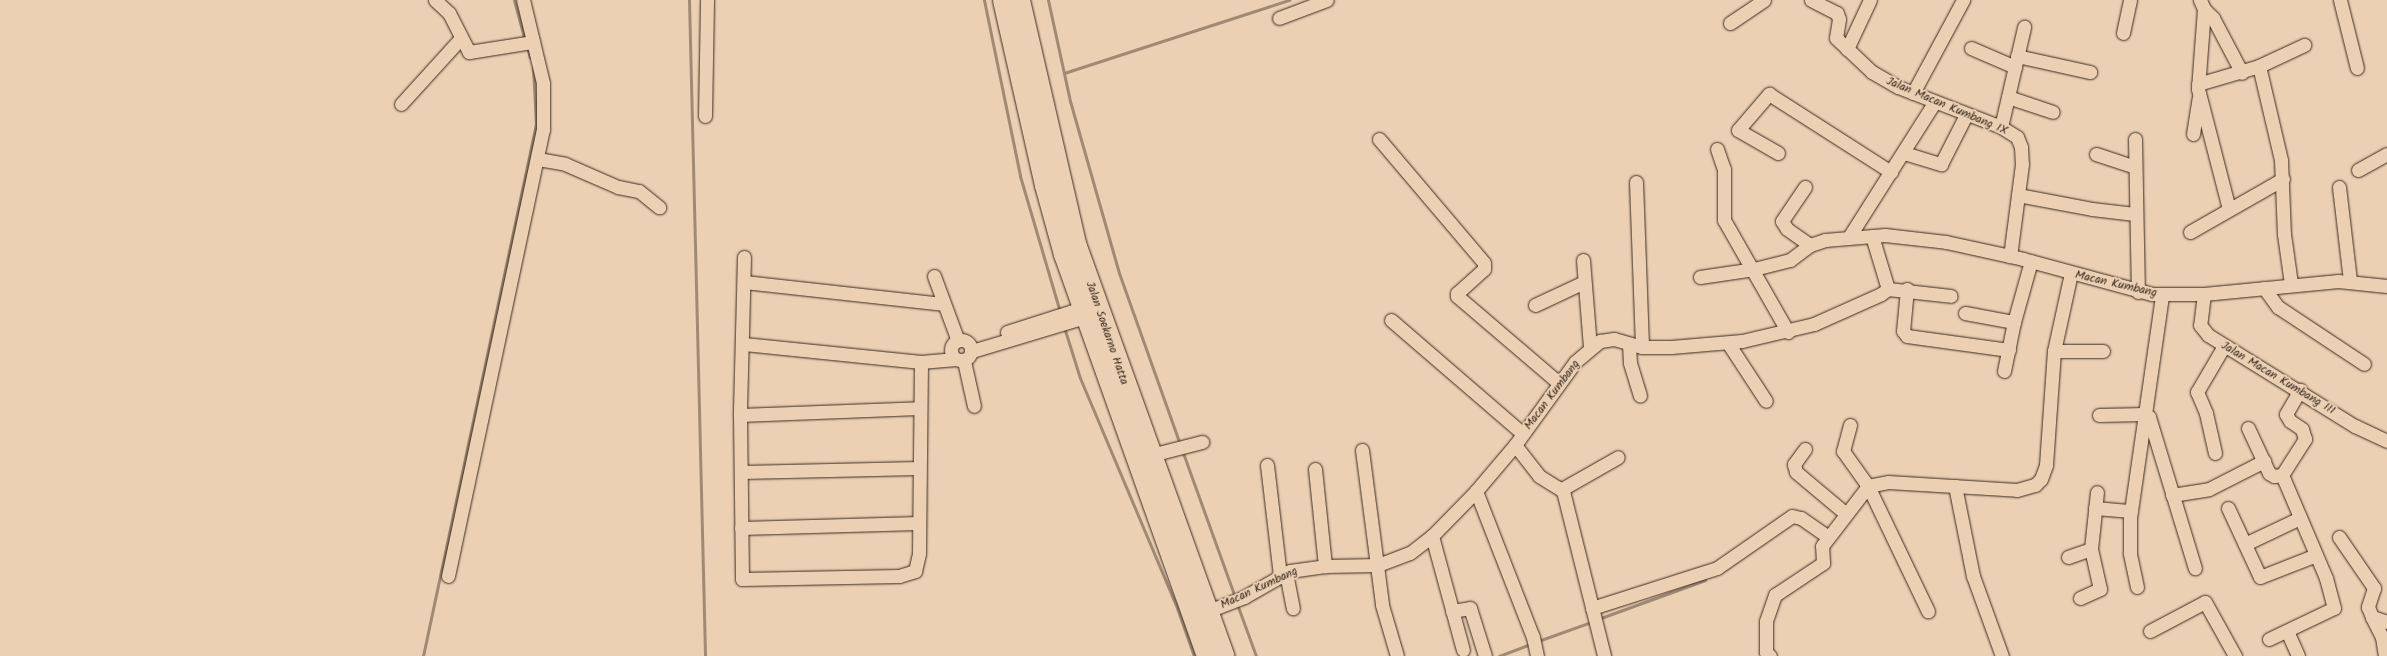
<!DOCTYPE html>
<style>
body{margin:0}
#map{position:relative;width:2387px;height:656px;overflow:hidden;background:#ebd0b3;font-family:Kalam,sans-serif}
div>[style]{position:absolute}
.stream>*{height:3px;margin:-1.5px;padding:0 1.5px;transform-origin:1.5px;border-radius:1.5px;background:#a18a74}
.roads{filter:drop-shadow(0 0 1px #3b2a1e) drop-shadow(0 0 1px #3b2a1e)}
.minor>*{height:13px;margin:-6.5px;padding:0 6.5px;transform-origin:6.5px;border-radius:6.5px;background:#ebd0b3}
.minor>.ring{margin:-6.5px;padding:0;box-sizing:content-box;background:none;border:13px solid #ebd0b3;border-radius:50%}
.highway>*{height:19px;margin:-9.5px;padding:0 9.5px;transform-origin:9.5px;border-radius:9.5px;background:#ebd0b3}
span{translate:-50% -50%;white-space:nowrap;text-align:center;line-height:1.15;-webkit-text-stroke:4px #ebd0b3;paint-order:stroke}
.street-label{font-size:12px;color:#3b2a1e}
</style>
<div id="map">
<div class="stream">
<div style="left:514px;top:0;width:42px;rotate:75deg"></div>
<div style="left:689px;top:0;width:656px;rotate:88.6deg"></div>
<div style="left:984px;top:0;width:180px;rotate:78.4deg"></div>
<div style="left:1020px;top:176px;width:142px;rotate:73.6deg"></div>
<div style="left:1048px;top:0;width:103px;rotate:77.7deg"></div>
<div style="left:1070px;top:101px;width:179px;rotate:74.1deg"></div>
<div style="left:1119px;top:273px;width:182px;rotate:70.4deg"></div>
<div style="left:527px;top:46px;width:12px;rotate:76deg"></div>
<div style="left:1064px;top:73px;width:237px;rotate:-18deg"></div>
<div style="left:1064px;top:327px;width:53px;rotate:72.6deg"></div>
<div style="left:1080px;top:378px;width:246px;rotate:67.1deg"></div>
<div style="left:1176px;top:605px;width:54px;rotate:70.6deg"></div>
<div style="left:1182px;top:450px;width:156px;rotate:70.2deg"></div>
<div style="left:1237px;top:604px;width:55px;rotate:69.9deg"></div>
<div style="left:1598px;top:619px;width:114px;rotate:-20deg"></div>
<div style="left:1538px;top:641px;width:56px;rotate:-19.7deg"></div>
<div style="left:423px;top:656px;width:544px;rotate:-78.01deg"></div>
<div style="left:536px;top:124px;width:57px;rotate:-93deg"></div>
<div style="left:1499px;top:656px;width:34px;rotate:-21deg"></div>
</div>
<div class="roads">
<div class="minor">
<div style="left:435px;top:0;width:19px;rotate:43deg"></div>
<div style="left:449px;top:13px;width:44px;rotate:62.9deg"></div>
<div style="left:469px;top:52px;width:65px;rotate:-8.9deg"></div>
<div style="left:1811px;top:0;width:29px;rotate:27deg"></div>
<div style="left:1837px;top:13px;width:6px;rotate:72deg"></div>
<div style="left:1839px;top:19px;width:19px;rotate:99deg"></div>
<div style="left:1836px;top:38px;width:50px;rotate:43.4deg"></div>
<div style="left:1872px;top:72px;width:30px;rotate:30deg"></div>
<div style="left:1898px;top:87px;width:110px;rotate:21.2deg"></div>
<div style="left:2001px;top:127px;width:19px;rotate:32deg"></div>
<div style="left:2017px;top:137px;width:11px;rotate:68deg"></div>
<div style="left:2021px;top:147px;width:17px;rotate:87deg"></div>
<div style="left:2022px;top:164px;width:93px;rotate:97.4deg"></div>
<div style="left:2200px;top:0;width:10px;rotate:66deg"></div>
<div style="left:2204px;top:9px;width:80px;rotate:94.3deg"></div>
<div style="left:2198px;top:89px;width:124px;rotate:75.5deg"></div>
<div style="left:2340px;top:0;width:70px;rotate:76deg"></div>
<div style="left:2204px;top:9px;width:13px;rotate:45deg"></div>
<div style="left:2213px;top:18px;width:62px;rotate:62.2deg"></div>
<div style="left:1279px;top:18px;width:51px;rotate:-20.6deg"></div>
<div style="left:1730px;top:23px;width:41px;rotate:-34.1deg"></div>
<div style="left:2123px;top:33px;width:34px;rotate:-78deg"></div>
<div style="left:1971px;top:48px;width:48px;rotate:23.4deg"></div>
<div style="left:1847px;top:49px;width:54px;rotate:-64.9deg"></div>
<div style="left:2017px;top:56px;width:75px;rotate:12.4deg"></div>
<div style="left:2259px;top:66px;width:97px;rotate:76.8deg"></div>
<div style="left:2281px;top:160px;width:74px;rotate:87.7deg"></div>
<div style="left:2284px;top:234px;width:50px;rotate:82deg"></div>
<div style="left:2198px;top:84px;width:64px;rotate:-16.4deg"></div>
<div style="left:2259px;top:66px;width:50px;rotate:-25deg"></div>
<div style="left:1913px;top:93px;width:106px;rotate:-61.7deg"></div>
<div style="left:2008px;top:97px;width:47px;rotate:18.4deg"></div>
<div style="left:401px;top:104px;width:89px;rotate:-47.7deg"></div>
<div style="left:705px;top:116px;width:116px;rotate:-89deg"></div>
<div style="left:2001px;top:127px;width:103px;rotate:-77deg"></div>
<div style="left:2193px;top:134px;width:36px;rotate:-81deg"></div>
<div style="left:1379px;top:139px;width:162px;rotate:49.7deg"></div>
<div style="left:1484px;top:263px;width:6px;rotate:90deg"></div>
<div style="left:1484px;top:269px;width:36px;rotate:138deg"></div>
<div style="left:1457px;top:293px;width:3px;rotate:90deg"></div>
<div style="left:1457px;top:296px;width:134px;rotate:40.5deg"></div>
<div style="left:2135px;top:139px;width:153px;rotate:88.9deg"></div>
<div style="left:1717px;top:149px;width:21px;rotate:71deg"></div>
<div style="left:1724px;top:169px;width:51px;rotate:90deg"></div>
<div style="left:1724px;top:220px;width:129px;rotate:60.3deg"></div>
<div style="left:1778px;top:153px;width:46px;rotate:-150.1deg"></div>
<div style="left:1738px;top:130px;width:48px;rotate:-49.3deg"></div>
<div style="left:1769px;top:94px;width:145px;rotate:32.6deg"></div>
<div style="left:1904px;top:153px;width:39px;rotate:17deg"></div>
<div style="left:1941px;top:164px;width:55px;rotate:-63deg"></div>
<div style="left:2096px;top:154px;width:41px;rotate:18.4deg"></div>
<div style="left:538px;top:159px;width:27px;rotate:10deg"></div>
<div style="left:565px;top:164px;width:58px;rotate:23.5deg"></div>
<div style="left:618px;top:187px;width:21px;rotate:11deg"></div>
<div style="left:639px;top:191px;width:26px;rotate:39deg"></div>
<div style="left:2358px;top:170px;width:33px;rotate:-29deg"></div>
<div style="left:1636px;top:182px;width:165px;rotate:87.9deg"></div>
<div style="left:1805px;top:187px;width:41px;rotate:124.1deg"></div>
<div style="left:1782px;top:221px;width:9px;rotate:58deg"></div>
<div style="left:1787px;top:229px;width:28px;rotate:35deg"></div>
<div style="left:2339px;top:187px;width:94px;rotate:83.3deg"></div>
<div style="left:2018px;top:195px;width:75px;rotate:10.7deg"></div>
<div style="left:2092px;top:209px;width:43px;rotate:6.6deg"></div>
<div style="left:2190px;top:232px;width:107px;rotate:-29.7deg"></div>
<div style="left:1849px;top:237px;width:159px;rotate:-57.6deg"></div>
<div style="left:744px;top:257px;width:158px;rotate:91.5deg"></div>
<div style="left:740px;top:415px;width:164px;rotate:89.3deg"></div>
<div style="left:742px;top:579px;width:157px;rotate:-1.1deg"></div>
<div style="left:899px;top:576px;width:17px;rotate:-17deg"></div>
<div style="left:915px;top:571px;width:18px;rotate:-77deg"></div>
<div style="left:919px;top:553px;width:191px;rotate:-89.4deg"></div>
<div style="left:1583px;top:260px;width:87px;rotate:85.4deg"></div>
<div style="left:934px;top:276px;width:69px;rotate:69.7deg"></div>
<div style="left:1700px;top:277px;width:55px;rotate:-8.4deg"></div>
<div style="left:1754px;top:269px;width:37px;rotate:-14deg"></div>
<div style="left:1790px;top:260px;width:25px;rotate:-37deg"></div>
<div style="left:1810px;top:245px;width:16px;rotate:-18deg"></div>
<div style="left:1825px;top:240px;width:60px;rotate:-4.8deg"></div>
<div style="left:1885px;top:235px;width:61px;rotate:6.5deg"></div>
<div style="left:1946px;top:242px;width:79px;rotate:12.4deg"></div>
<div style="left:2023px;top:259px;width:134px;rotate:15.2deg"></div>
<div style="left:2152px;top:294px;width:52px"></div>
<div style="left:2204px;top:294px;width:135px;rotate:-5.5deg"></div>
<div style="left:2338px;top:281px;width:49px;rotate:5.8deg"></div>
<div style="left:744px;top:282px;width:200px;rotate:6.3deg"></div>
<div style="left:2264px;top:288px;width:24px;rotate:54deg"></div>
<div style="left:2278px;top:307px;width:103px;rotate:33.5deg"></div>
<div style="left:1888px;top:289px;width:63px;rotate:6.3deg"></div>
<div style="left:1907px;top:289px;width:42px;rotate:95.4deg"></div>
<div style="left:1903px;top:331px;width:6px;rotate:51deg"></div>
<div style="left:1907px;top:336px;width:103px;rotate:7.8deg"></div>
<div style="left:2204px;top:294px;width:31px;rotate:97deg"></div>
<div style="left:2200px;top:325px;width:13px;rotate:51deg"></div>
<div style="left:2208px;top:335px;width:173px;rotate:31.8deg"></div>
<div style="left:2355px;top:426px;width:35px;rotate:25deg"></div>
<div style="left:1535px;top:305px;width:54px;rotate:-25.1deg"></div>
<div style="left:1965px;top:313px;width:50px;rotate:10.4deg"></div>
<div style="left:2014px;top:322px;width:63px;rotate:-74.4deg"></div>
<div style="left:1391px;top:320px;width:174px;rotate:40.8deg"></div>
<div style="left:1007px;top:332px;width:79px;rotate:-17.7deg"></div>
<div class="ring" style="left:951px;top:340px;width:7px;height:7px"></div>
<div style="left:1728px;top:343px;width:69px;rotate:56.8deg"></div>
<div style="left:744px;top:344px;width:178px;rotate:5.8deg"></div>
<div style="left:921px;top:362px;width:35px;rotate:-5deg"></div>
<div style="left:1629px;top:344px;width:19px;rotate:87deg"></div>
<div style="left:1630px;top:363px;width:34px;rotate:73deg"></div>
<div style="left:972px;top:351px;width:118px;rotate:-16.7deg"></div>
<div style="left:2054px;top:351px;width:49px"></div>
<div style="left:964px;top:361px;width:46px;rotate:77.5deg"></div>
<div style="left:2004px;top:371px;width:50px;rotate:-78.5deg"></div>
<div style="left:740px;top:415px;width:179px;rotate:-2.2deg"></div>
<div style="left:2099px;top:415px;width:46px;rotate:-1.2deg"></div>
<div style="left:2145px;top:414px;width:5px;rotate:37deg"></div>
<div style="left:2149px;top:417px;width:158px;rotate:73.1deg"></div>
<div style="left:1850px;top:425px;width:27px;rotate:105deg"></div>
<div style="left:1843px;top:451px;width:43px;rotate:54.5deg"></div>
<div style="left:1868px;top:486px;width:139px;rotate:64.4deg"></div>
<div style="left:2248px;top:428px;width:50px;rotate:65deg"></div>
<div style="left:2269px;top:473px;width:6px;rotate:31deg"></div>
<div style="left:2274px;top:476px;width:8px;rotate:-7deg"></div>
<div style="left:1515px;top:445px;width:39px;rotate:52deg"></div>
<div style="left:1539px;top:476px;width:28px;rotate:32deg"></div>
<div style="left:1563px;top:491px;width:170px;rotate:76deg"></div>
<div style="left:1805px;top:449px;width:19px;rotate:126deg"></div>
<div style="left:1794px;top:464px;width:8px;rotate:76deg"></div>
<div style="left:1796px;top:472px;width:65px;rotate:40deg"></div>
<div style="left:1362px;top:450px;width:156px;rotate:82.6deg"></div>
<div style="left:1382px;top:605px;width:53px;rotate:73.6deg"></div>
<div style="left:2215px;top:453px;width:41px;rotate:-102.7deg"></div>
<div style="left:2206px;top:413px;width:23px;rotate:-113deg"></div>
<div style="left:2197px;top:392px;width:53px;rotate:-59.6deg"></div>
<div style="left:1151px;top:455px;width:53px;rotate:-14.3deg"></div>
<div style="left:1267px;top:465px;width:112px;rotate:83.3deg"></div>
<div style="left:1315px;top:469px;width:98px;rotate:84.1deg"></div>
<div style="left:742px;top:472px;width:177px;rotate:-1.3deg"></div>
<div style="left:2282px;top:475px;width:43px;rotate:-57.4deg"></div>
<div style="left:2305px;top:439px;width:10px;rotate:-107deg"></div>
<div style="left:2302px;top:429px;width:14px;rotate:-146deg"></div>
<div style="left:2290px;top:421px;width:8px;rotate:-120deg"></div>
<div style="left:2286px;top:414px;width:28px;rotate:-60deg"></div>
<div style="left:1955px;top:486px;width:92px;rotate:78.7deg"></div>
<div style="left:1973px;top:576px;width:85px;rotate:70.1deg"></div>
<div style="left:1562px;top:489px;width:64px;rotate:-29.7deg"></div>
<div style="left:1476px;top:491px;width:157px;rotate:68.7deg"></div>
<div style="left:1533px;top:637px;width:19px;rotate:78deg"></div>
<div style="left:2172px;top:495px;width:37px;rotate:-9deg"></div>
<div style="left:2209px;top:489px;width:62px;rotate:-27deg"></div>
<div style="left:2095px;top:508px;width:36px;rotate:5deg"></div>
<div style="left:2228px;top:508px;width:76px;rotate:65.1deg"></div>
<div style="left:2260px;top:577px;width:60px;rotate:-21.4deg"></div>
<div style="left:741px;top:528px;width:178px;rotate:-1.6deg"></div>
<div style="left:1432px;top:536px;width:118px;rotate:74.8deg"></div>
<div style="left:2339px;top:537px;width:62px;rotate:55.5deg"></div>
<div style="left:2374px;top:588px;width:20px;rotate:108deg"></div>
<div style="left:2368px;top:607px;width:11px;rotate:68deg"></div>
<div style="left:2245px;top:544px;width:61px;rotate:-25.3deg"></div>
<div style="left:2068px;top:557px;width:24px;rotate:-19deg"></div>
<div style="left:1286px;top:573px;width:36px;rotate:79deg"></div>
<div style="left:448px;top:576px;width:456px;rotate:-78deg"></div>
<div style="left:543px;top:130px;width:47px;rotate:-90deg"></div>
<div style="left:543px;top:83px;width:85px;rotate:-103.5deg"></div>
<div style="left:2137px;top:587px;width:35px;rotate:-102deg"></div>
<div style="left:2130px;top:553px;width:35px;rotate:-90deg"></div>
<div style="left:2130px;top:518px;width:225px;rotate:-81.8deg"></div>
<div style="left:2080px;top:598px;width:22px;rotate:-24deg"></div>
<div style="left:2100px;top:589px;width:41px;rotate:-102.7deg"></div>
<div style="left:2091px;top:549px;width:57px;rotate:-84deg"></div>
<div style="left:1592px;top:608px;width:131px;rotate:-17.7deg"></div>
<div style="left:1717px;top:568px;width:91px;rotate:-34.7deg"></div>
<div style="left:1792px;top:516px;width:9px;rotate:13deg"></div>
<div style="left:1801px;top:518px;width:33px;rotate:35deg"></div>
<div style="left:1208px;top:611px;width:39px;rotate:-21deg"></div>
<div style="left:1244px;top:597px;width:53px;rotate:-29.5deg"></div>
<div style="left:1290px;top:571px;width:35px;rotate:-8deg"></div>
<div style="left:1325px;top:566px;width:53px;rotate:-1.1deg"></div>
<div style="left:1378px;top:565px;width:34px;rotate:-21deg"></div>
<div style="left:1410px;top:553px;width:28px;rotate:-38deg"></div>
<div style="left:1432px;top:536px;width:63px;rotate:-45.6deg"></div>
<div style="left:1476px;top:491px;width:60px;rotate:-49.7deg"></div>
<div style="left:1515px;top:445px;width:102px;rotate:-54.1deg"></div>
<div style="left:1575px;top:362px;width:33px;rotate:-40deg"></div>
<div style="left:1600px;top:341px;width:14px;rotate:-8deg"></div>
<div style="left:1614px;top:339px;width:29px;rotate:16deg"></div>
<div style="left:1642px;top:347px;width:29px"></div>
<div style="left:1671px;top:347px;width:71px;rotate:-4.8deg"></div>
<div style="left:1742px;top:341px;width:74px;rotate:-13.3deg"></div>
<div style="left:1814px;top:324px;width:73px;rotate:-24.1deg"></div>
<div style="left:1881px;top:294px;width:9px;rotate:-36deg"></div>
<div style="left:1888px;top:289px;width:55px;rotate:-106.8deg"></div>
<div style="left:1452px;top:611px;width:18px;rotate:-9deg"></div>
<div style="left:1470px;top:608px;width:50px;rotate:72.6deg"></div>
<div style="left:2150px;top:631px;width:62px;rotate:-27.8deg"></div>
<div style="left:2205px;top:602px;width:62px;rotate:60.9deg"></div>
<div style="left:2287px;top:631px;width:27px;rotate:66deg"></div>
<div style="left:2269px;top:639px;width:72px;rotate:-25.5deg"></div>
<div style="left:2334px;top:608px;width:31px;rotate:-105deg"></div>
<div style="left:2326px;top:578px;width:112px;rotate:-113.1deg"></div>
<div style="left:1770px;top:656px;width:6px;rotate:-135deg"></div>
<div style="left:1766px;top:652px;width:31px;rotate:-90deg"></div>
<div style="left:1766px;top:621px;width:28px;rotate:-71deg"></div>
<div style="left:1775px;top:595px;width:58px;rotate:-33.7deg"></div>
<div style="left:1823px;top:563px;width:17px;rotate:-93deg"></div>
<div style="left:1822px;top:546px;width:76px;rotate:-52.5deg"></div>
<div style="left:1868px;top:486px;width:20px;rotate:-11deg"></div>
<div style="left:1888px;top:482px;width:129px;rotate:3.5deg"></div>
<div style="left:2017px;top:490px;width:19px;rotate:-16deg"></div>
<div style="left:2035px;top:485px;width:8px;rotate:-45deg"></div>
<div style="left:2041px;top:479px;width:15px;rotate:-70deg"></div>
<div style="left:2046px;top:465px;width:114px;rotate:-86deg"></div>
<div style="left:2054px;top:351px;width:80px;rotate:-77.7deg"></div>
<div style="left:2385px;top:656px;width:19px;rotate:-99deg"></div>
<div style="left:2382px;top:637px;width:22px;rotate:-117deg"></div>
<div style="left:2372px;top:617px;width:16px;rotate:18deg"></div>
</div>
<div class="highway">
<div style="left:1002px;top:0;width:190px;rotate:77.2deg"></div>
<div style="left:1044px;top:185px;width:72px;rotate:74.6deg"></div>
<div style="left:1063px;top:254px;width:427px;rotate:70.4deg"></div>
<div style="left:1020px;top:0;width:253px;rotate:77deg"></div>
<div style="left:1077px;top:246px;width:436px;rotate:70.2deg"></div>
</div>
</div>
<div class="street-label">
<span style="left:1947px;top:106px;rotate:23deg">Jalan Macan Kumbang IX</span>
<span style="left:2116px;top:284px;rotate:13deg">Macan Kumbang</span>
<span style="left:1107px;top:333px;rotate:71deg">Jalan Soekarno Hatta</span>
<span style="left:2278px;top:378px;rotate:31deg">Jalan Macan Kumbang III</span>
<span style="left:1552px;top:395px;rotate:-53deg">Macan Kumbang</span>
<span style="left:1259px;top:588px;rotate:-25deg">Macan Kumbang</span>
</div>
</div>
